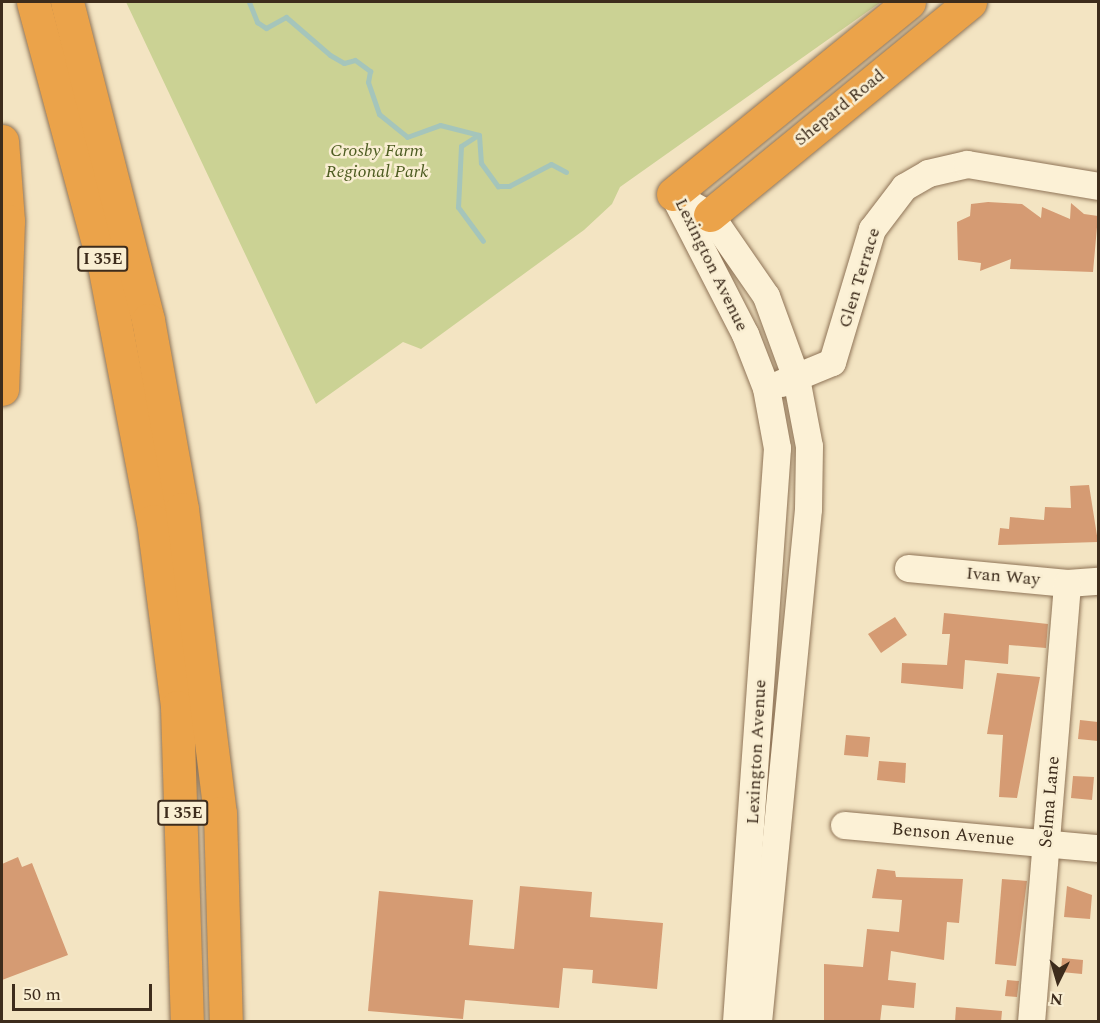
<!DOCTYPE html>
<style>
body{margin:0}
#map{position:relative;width:1100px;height:1023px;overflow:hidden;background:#f3e4c2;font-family:Spectral,serif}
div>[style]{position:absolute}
.green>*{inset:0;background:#cbd294}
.stream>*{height:5px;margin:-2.5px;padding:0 2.5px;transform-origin:2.5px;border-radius:2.5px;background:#a5c5bb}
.building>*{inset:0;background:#d59b73}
.roads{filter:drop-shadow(0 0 2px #8f7457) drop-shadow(0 0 2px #8f7457)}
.minor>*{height:27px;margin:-13.5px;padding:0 13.5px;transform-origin:13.5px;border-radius:13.5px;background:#fcf1d6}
.highway>*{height:33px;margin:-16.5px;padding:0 16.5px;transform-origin:16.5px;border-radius:16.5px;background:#eba34a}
span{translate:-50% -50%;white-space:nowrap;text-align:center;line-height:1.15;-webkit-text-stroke:5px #f9eed2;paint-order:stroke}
.shield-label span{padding:2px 4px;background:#f9eed2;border:2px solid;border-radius:4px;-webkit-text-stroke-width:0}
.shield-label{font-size:16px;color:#3d2c1c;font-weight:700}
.street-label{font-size:18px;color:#3d2c1c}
.park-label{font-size:18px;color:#4d5c21;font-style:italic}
.frame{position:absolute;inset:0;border:3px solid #3d2c1c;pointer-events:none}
.north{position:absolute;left:1028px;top:951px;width:60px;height:60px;-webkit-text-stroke:4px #f9eed2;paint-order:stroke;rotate:185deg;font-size:16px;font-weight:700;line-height:24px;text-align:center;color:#3d2c1c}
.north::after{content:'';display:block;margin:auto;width:21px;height:27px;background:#3d2c1c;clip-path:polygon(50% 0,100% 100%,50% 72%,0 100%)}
.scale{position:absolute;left:12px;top:984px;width:140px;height:27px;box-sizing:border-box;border:3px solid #3d2c1c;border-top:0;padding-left:8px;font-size:18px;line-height:21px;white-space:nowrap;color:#3d2c1c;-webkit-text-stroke:4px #f9eed2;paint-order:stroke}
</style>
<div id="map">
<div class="green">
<div style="clip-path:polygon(126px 2px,881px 2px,620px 187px,612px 204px,584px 230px,421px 349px,403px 342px,316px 404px)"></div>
</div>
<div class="stream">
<div style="left:249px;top:2px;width:22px;rotate:68deg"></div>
<div style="left:257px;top:22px;width:11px;rotate:34deg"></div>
<div style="left:266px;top:28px;width:23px;rotate:-29deg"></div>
<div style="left:286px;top:17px;width:58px;rotate:40.8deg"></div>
<div style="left:330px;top:55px;width:16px;rotate:30deg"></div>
<div style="left:344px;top:63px;width:11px;rotate:-15deg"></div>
<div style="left:355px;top:60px;width:19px;rotate:36deg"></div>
<div style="left:370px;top:71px;width:11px;rotate:100deg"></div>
<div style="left:368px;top:82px;width:34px;rotate:71deg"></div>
<div style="left:379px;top:114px;width:36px;rotate:39deg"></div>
<div style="left:407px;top:137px;width:35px;rotate:-20deg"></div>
<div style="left:440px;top:125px;width:40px;rotate:14.4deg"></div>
<div style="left:479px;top:135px;width:28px;rotate:86deg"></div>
<div style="left:481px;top:163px;width:29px;rotate:54deg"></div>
<div style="left:498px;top:186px;width:11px"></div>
<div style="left:509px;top:186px;width:47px;rotate:-27.6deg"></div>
<div style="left:551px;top:164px;width:17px;rotate:28deg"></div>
<div style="left:478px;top:135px;width:20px;rotate:147deg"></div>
<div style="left:461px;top:146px;width:61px;rotate:92.8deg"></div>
<div style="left:458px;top:207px;width:42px;rotate:53.7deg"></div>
</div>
<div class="building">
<div style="clip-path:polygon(988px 202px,1022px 204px,1041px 218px,1042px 207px,1070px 219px,1071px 203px,1084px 214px,1098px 216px,1093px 272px,1010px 269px,1011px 259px,980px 271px,981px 263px,958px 260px,957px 222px,970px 216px,971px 204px)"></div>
<div style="clip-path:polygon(1089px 485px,1098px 542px,998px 545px,1000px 528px,1009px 529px,1010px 517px,1044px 520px,1045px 507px,1071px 508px,1070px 486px)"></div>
<div style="clip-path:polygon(944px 613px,1048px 624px,1046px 648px,1009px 645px,1008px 664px,965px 660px,963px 689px,901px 683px,902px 663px,947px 665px,950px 634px,942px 634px)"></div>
<div style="clip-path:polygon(895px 617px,907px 635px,881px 653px,868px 634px)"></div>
<div style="clip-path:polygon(997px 673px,1040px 677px,1017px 798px,999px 797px,1003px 735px,987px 734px)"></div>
<div style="clip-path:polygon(1080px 720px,1098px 722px,1098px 741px,1078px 739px)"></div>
<div style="clip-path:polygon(846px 735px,870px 737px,868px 757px,844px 755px)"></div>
<div style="clip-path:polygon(879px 761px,906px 763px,905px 783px,877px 780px)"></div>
<div style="clip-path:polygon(1073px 776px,1094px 777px,1092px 800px,1071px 798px)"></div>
<div style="clip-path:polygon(18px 857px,22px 867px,32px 863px,68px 955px,2px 980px,2px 864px)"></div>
<div style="clip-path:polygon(877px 869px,895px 871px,896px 877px,963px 879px,959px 923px,947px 922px,944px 960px,891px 951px,888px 980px,916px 983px,914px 1008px,882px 1005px,880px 1022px,824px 1022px,824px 964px,863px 967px,867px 929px,899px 932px,902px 900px,872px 898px)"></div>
<div style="clip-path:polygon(1002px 879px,1027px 881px,1016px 966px,995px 964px)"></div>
<div style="clip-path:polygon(520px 886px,592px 892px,590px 917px,663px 923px,657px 989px,592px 983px,593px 970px,563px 968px,559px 1008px,465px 1000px,463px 1019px,368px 1011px,379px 891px,473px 900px,469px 945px,514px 949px)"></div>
<div style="clip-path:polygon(1067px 886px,1092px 895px,1090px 919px,1064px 917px)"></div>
<div style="clip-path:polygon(1062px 958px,1083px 960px,1082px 974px,1061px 972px)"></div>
<div style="clip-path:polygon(1007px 980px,1019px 981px,1017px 997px,1005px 996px)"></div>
<div style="clip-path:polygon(956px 1007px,1002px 1011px,1001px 1022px,955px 1022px)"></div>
</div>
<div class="roads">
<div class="minor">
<div style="left:673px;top:194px;width:43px;rotate:29.6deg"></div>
<div style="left:710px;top:215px;width:98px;rotate:55.3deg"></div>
<div style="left:766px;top:296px;width:87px;rotate:69.9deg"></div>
<div style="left:796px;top:378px;width:69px;rotate:79.2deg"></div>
<div style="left:809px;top:446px;width:63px;rotate:90.9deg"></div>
<div style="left:808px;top:509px;width:515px;rotate:95.57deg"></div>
<div style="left:673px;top:194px;width:157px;rotate:62.8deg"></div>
<div style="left:745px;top:334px;width:58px;rotate:68.7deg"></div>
<div style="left:766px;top:388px;width:61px;rotate:79.6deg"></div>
<div style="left:777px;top:448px;width:575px;rotate:94.09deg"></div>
<div style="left:781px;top:383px;width:55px;rotate:-22.4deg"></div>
<div style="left:832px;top:362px;width:139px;rotate:-73.3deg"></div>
<div style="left:872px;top:229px;width:53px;rotate:-52.7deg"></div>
<div style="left:904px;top:187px;width:28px;rotate:-30deg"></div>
<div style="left:928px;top:173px;width:40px;rotate:-13deg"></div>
<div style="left:967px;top:164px;width:133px;rotate:9.5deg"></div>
<div style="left:908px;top:568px;width:160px;rotate:5.4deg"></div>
<div style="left:1067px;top:583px;width:31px;rotate:-4deg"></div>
<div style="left:844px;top:825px;width:255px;rotate:5.2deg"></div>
<div style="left:1031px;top:1022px;width:440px;rotate:-85.3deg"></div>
</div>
<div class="highway">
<div style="left:33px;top:2px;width:272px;rotate:74.9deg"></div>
<div style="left:104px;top:265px;width:261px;rotate:79.2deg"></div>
<div style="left:153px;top:521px;width:188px;rotate:82.6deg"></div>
<div style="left:177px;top:707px;width:315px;rotate:88.2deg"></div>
<div style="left:67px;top:2px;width:328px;rotate:75.7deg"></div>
<div style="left:148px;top:320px;width:192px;rotate:79.8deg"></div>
<div style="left:182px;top:509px;width:306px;rotate:82.9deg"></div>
<div style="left:220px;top:813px;width:209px;rotate:88.4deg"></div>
<div style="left:2px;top:141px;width:80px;rotate:85.7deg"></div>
<div style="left:8px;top:221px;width:168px;rotate:92deg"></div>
<div style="left:673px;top:194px;width:304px;rotate:-39.1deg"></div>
<div style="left:710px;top:215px;width:336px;rotate:-39.3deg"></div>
</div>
</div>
<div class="shield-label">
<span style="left:103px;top:259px">I 35E</span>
<span style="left:183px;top:813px">I 35E</span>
</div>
<div class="street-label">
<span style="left:840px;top:108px;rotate:-39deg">Shepard Road</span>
<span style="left:711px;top:265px;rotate:64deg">Lexington Avenue</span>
<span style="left:860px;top:278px;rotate:-73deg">Glen Terrace</span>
<span style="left:1003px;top:577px;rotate:5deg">Ivan Way</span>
<span style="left:757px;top:752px;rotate:-87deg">Lexington Avenue</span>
<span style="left:1050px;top:802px;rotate:-85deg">Selma Lane</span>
<span style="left:953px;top:835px;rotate:5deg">Benson Avenue</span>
</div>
<div class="park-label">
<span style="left:377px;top:162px">Crosby Farm<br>Regional Park</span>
</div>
<div class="frame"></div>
<div class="north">N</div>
<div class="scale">50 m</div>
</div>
